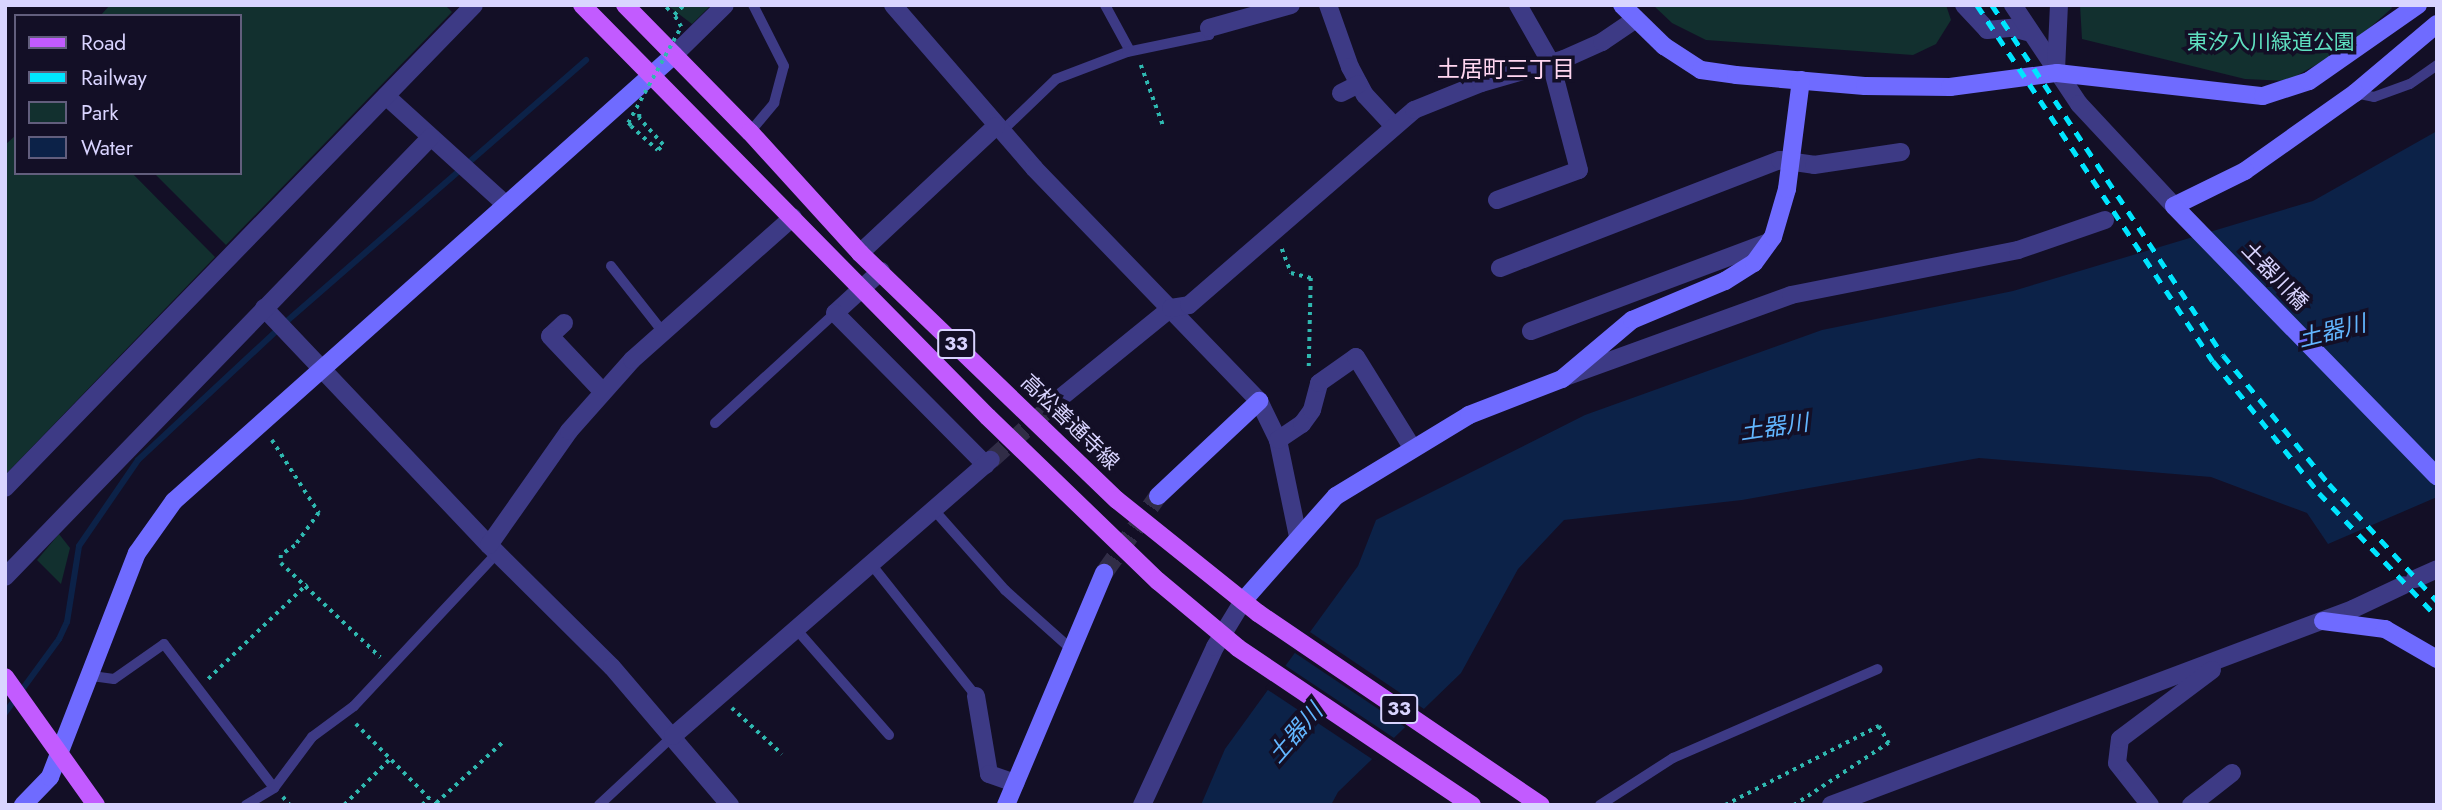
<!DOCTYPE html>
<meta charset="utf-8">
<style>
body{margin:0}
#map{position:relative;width:2442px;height:810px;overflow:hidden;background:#130f26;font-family:Jost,"Noto Sans JP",sans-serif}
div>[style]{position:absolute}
.green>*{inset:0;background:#12302f}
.water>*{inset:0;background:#0c2248}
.pier>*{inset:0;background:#130f26}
.stream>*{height:6px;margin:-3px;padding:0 3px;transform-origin:3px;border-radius:3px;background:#0c2248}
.street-tunnel>*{height:18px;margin-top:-9px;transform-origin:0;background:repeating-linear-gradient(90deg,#312d47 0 18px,transparent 0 27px)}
.secondary-tunnel>*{height:18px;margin-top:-9px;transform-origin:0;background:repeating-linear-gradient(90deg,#312d47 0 18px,transparent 0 27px)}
.path>*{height:3.5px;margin-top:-1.75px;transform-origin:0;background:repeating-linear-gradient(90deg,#2fb8b0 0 3.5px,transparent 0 8.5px)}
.lane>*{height:10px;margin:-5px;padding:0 5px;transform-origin:5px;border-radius:5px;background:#3d3a85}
.street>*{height:18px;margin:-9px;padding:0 9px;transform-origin:9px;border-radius:9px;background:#3d3a85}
.secondary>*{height:18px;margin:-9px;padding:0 9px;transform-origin:9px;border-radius:9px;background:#6f6bff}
.primary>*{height:18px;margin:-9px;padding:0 9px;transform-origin:9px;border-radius:9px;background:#c25bff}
.rail>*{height:5px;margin-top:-2.5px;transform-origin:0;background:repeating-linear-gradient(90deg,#00e5ff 0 10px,transparent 0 19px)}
.path-bridge>*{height:3.5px;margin-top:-1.75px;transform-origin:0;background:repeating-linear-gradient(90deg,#2fb8b0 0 3.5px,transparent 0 8.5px)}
span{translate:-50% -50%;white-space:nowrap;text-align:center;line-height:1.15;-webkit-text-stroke:7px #130f26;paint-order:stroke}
.shield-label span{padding:2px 5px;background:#130f26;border:2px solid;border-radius:5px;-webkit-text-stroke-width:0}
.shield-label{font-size:19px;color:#d9d4ff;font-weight:700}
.park-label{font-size:21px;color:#5fe0c0}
.street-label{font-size:21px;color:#d9d4ff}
.neighbourhood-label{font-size:23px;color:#ffd6f0}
.water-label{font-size:23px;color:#62b6ff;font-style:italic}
.frame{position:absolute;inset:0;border:7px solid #d9d4ff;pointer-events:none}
.legend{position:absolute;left:14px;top:14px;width:228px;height:161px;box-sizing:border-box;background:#130f26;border:2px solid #625e7d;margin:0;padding:9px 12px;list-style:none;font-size:21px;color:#d9d4ff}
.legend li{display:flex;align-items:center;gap:14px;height:35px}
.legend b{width:35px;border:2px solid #625e7d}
</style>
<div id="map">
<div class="green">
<div style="clip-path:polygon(110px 5px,445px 5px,452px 12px,226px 245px,154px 173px,240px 173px,240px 16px,100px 16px)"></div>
<div style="clip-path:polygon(667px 5px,711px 5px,692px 24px)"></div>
<div style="clip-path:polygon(1653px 5px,1946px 5px,1951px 20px,1936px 44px,1913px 55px,1706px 40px,1672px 23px)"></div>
<div style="clip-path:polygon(2080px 5px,2391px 5px,2392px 8px,2348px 47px,2287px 81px,2245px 79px,2082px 39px)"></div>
<div style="clip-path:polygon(16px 135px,16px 173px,132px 173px,215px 257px,5px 475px,5px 145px)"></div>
<div style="clip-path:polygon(59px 534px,70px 548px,61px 584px,37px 560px)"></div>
</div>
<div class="water">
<div style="clip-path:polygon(2437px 131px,2437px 497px,2328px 544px,2307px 513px,2211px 477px,1979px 458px,1742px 500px,1564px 520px,1518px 569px,1461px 673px,1338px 792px,1331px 805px,1201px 805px,1225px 749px,1358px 566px,1376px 520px,1585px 415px,1822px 330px,2013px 291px,2313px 201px)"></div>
</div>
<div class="pier">
<div style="clip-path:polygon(1307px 630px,1427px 711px,1408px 729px,1292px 651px)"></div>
<div style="clip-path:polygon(1283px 664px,1397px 740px,1375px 761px,1265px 688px)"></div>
</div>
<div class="stream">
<div style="left:5px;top:713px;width:92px;rotate:-53.9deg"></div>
<div style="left:59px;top:639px;width:19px;rotate:-65deg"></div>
<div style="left:67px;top:622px;width:77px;rotate:-81deg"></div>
<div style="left:79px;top:546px;width:104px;rotate:-55.5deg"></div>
<div style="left:138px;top:460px;width:204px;rotate:-43deg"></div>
<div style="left:287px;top:321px;width:397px;rotate:-41.1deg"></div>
</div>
<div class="street-tunnel">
<div style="left:991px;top:460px;width:91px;rotate:-41.9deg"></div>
</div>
<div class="secondary-tunnel">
<div style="left:1104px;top:573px;width:94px;rotate:-55deg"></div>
</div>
<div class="path">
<div style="left:666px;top:10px;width:8px;rotate:-40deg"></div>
<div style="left:674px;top:15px;width:14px;rotate:-45deg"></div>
<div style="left:1141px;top:65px;width:67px;rotate:69.9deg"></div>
<div style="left:631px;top:126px;width:36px;rotate:42deg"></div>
<div style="left:658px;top:150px;width:7px;rotate:-45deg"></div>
<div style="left:663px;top:145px;width:36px;rotate:-132deg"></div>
<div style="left:639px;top:118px;width:6px;rotate:-90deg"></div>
<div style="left:1282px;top:249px;width:26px;rotate:69deg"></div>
<div style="left:1291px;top:273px;width:21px;rotate:14deg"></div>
<div style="left:1311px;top:278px;width:90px;rotate:91.3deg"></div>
<div style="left:272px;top:440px;width:87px;rotate:57.2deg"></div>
<div style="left:319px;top:513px;width:41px;rotate:126deg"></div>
<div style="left:295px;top:546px;width:17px;rotate:147deg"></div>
<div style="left:281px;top:555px;width:8px;rotate:90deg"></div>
<div style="left:281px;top:563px;width:137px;rotate:43.5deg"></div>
<div style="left:208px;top:679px;width:137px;rotate:-43.8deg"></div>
<div style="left:732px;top:708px;width:68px;rotate:42.6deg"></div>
<div style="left:356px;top:724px;width:114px;rotate:45.4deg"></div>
<div style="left:283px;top:797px;width:11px;rotate:49deg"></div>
<div style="left:436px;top:803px;width:92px;rotate:-42.4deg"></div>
<div style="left:344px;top:805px;width:66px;rotate:-45deg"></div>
<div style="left:422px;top:805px;width:10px;rotate:-45deg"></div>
<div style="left:1725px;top:805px;width:173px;rotate:-27.2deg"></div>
<div style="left:1879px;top:726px;width:20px;rotate:60deg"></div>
<div style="left:1889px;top:743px;width:113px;rotate:146.6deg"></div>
</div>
<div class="lane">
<div style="left:1105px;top:5px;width:52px;rotate:61.5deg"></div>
<div style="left:2355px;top:93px;width:19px;rotate:12deg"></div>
<div style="left:2374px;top:97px;width:38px;rotate:-20deg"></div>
<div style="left:2410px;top:84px;width:33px;rotate:-35deg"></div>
<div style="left:750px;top:132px;width:38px;rotate:-50deg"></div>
<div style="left:774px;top:103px;width:38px;rotate:-75deg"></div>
<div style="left:784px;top:66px;width:68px;rotate:-116.9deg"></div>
<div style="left:1001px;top:132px;width:76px;rotate:-43.9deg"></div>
<div style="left:1056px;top:79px;width:76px;rotate:-20.8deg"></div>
<div style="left:1127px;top:52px;width:84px;rotate:-11.7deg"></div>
<div style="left:1209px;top:35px;width:7px;rotate:-90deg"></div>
<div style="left:611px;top:266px;width:84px;rotate:51.8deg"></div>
<div style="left:715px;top:423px;width:163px;rotate:-42.5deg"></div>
<div style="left:934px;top:510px;width:107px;rotate:48.4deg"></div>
<div style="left:1005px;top:590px;width:89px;rotate:41.8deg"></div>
<div style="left:871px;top:564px;width:169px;rotate:51.5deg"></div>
<div style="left:796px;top:629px;width:141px;rotate:48.7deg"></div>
<div style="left:92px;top:676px;width:22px;rotate:8deg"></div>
<div style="left:114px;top:679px;width:61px;rotate:-35deg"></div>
<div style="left:164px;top:644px;width:181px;rotate:52.6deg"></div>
<div style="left:246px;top:805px;width:33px;rotate:-31deg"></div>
<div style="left:274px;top:788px;width:64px;rotate:-53.3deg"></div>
<div style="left:312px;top:737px;width:52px;rotate:-36.4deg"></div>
<div style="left:354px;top:706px;width:209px;rotate:-46.9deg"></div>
<div style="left:599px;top:805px;width:101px;rotate:-43deg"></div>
<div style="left:1600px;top:805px;width:87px;rotate:-32.8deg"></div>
<div style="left:1673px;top:758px;width:223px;rotate:-23.5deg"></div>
</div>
<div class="street">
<div style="left:893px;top:5px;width:216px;rotate:49.1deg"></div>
<div style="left:1034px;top:168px;width:324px;rotate:46deg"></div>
<div style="left:1259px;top:401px;width:43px;rotate:64deg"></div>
<div style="left:1278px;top:440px;width:99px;rotate:78.3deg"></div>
<div style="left:1328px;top:5px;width:66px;rotate:70.5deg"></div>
<div style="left:1350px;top:67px;width:32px;rotate:62deg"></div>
<div style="left:1365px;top:95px;width:40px;rotate:47deg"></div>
<div style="left:1964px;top:5px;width:34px;rotate:47deg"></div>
<div style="left:1987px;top:30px;width:25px;rotate:-5deg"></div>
<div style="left:2012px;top:28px;width:20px;rotate:15deg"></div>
<div style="left:2013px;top:5px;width:119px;rotate:56.3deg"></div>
<div style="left:2079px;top:104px;width:139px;rotate:47deg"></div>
<div style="left:1209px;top:28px;width:85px;rotate:-15.7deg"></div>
<div style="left:674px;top:55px;width:71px;rotate:-44.4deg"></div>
<div style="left:2056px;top:70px;width:65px;rotate:-87.4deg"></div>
<div style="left:1341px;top:93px;width:20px;rotate:-27deg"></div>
<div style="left:386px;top:96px;width:162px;rotate:42.2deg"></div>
<div style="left:1497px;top:200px;width:87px;rotate:-20.1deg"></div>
<div style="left:1579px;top:170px;width:111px;rotate:-104.7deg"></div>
<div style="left:1551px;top:63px;width:67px;rotate:-119.6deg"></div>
<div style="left:860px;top:253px;width:186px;rotate:-43deg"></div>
<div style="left:1500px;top:268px;width:300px;rotate:-21.1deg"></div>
<div style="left:1780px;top:160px;width:34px;rotate:8deg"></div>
<div style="left:1814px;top:165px;width:88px;rotate:-8.5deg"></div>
<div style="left:881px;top:271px;width:62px;rotate:137.6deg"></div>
<div style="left:835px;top:313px;width:214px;rotate:45.2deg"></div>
<div style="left:264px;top:308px;width:327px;rotate:46.5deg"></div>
<div style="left:489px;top:545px;width:173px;rotate:44.8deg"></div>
<div style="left:612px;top:667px;width:182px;rotate:49.5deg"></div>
<div style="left:564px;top:323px;width:19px;rotate:137deg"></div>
<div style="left:550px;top:336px;width:77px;rotate:46.6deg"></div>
<div style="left:1531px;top:331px;width:254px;rotate:-20.5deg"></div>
<div style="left:1565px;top:377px;width:240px;rotate:-19.9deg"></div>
<div style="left:1791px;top:295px;width:231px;rotate:-11.2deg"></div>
<div style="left:2018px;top:250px;width:92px;rotate:-19deg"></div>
<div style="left:1059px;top:399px;width:144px;rotate:-39.1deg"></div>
<div style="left:1171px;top:308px;width:18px;rotate:-9deg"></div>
<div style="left:1189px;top:305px;width:298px;rotate:-40.9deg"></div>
<div style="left:1414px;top:110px;width:72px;rotate:-21.9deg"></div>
<div style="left:1481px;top:83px;width:86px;rotate:-16.1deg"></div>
<div style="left:1564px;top:59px;width:42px;rotate:-24.1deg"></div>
<div style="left:1602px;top:42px;width:41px;rotate:-34.1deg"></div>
<div style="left:1278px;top:440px;width:29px;rotate:-34deg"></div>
<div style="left:1302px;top:424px;width:17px;rotate:-54deg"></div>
<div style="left:1312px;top:410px;width:28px;rotate:-75deg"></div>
<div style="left:1319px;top:383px;width:45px;rotate:-35.1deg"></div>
<div style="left:1356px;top:357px;width:108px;rotate:58.2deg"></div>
<div style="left:5px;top:488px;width:673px;rotate:-45.84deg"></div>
<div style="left:489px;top:545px;width:139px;rotate:-54.9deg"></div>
<div style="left:569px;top:431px;width:95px;rotate:-48.4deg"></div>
<div style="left:632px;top:360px;width:215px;rotate:-41.6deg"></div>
<div style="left:5px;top:577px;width:612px;rotate:-45.93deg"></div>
<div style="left:2415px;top:579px;width:24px;rotate:-24deg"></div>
<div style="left:976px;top:696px;width:79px;rotate:80.5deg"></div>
<div style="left:989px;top:774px;width:28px;rotate:19deg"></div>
<div style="left:673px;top:736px;width:421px;rotate:-41deg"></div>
<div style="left:1142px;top:805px;width:174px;rotate:-65.2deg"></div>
<div style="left:1215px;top:647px;width:54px;rotate:-58.7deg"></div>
<div style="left:1831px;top:805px;width:558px;rotate:-20.58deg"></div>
<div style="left:2353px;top:609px;width:56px;rotate:-25.2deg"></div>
<div style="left:2150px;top:805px;width:53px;rotate:-128.2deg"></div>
<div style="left:2117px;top:763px;width:24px;rotate:-83deg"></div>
<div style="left:2120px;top:739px;width:115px;rotate:-36.9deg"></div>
<div style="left:2191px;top:805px;width:52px;rotate:-38deg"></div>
</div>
<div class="secondary">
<div style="left:1622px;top:5px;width:59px;rotate:44.3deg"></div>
<div style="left:1664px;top:46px;width:44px;rotate:33deg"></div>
<div style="left:1701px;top:70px;width:35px;rotate:8deg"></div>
<div style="left:1736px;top:75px;width:129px;rotate:4.9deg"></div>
<div style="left:1865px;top:86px;width:85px;rotate:0.7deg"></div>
<div style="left:1950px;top:87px;width:108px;rotate:-7.5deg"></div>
<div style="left:2057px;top:73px;width:207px;rotate:6.4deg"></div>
<div style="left:2263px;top:96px;width:48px;rotate:-18.1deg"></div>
<div style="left:2309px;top:81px;width:133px;rotate:-34.9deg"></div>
<div style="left:2437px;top:24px;width:107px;rotate:139.9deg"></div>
<div style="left:2355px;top:93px;width:135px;rotate:144.7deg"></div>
<div style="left:2245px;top:171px;width:79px;rotate:153.8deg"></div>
<div style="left:2174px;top:206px;width:377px;rotate:45.8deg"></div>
<div style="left:1158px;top:496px;width:139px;rotate:-43.2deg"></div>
<div style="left:1243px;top:601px;width:140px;rotate:-48.5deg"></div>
<div style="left:1336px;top:496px;width:156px;rotate:-31.3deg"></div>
<div style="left:1469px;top:415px;width:100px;rotate:-21.2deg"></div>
<div style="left:1562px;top:379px;width:92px;rotate:-40.1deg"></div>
<div style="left:1632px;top:320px;width:101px;rotate:-22.8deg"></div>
<div style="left:1725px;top:281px;width:34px;rotate:-32deg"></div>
<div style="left:1754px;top:263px;width:32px;rotate:-54deg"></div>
<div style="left:1773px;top:237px;width:50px;rotate:-73.7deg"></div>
<div style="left:1787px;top:189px;width:110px;rotate:-82.7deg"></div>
<div style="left:2323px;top:621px;width:63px;rotate:7.4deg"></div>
<div style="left:2385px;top:629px;width:60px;rotate:30deg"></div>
<div style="left:23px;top:805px;width:39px;rotate:-46deg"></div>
<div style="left:50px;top:777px;width:240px;rotate:-68.8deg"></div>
<div style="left:137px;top:553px;width:64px;rotate:-54.6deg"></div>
<div style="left:174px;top:501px;width:670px;rotate:-41.73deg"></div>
<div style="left:1006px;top:805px;width:252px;rotate:-67.1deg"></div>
</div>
<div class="primary">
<div style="left:582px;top:5px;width:578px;rotate:45.42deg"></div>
<div style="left:988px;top:417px;width:236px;rotate:44deg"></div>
<div style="left:1158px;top:581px;width:104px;rotate:39.9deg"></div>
<div style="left:1238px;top:648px;width:282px;rotate:33.9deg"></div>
<div style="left:625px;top:5px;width:178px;rotate:45.5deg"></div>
<div style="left:750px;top:132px;width:164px;rotate:47.7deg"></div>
<div style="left:860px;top:253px;width:356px;rotate:43.9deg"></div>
<div style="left:1117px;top:500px;width:181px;rotate:38.7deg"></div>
<div style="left:1258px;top:613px;width:342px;rotate:34.2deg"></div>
<div style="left:5px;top:677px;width:157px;rotate:54.6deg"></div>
</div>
<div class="rail">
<div style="left:1977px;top:5px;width:427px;rotate:56.5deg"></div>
<div style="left:2213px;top:361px;width:169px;rotate:51.2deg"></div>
<div style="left:2319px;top:493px;width:171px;rotate:46.4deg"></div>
<div style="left:1992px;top:5px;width:419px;rotate:56.6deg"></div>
<div style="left:2223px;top:355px;width:167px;rotate:50.6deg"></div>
<div style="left:2329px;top:484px;width:159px;rotate:47.3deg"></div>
</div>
<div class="path-bridge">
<div style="left:631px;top:126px;width:4px;rotate:-135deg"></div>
<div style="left:628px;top:123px;width:110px;rotate:-61.1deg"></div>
<div style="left:681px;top:27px;width:14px;rotate:-120deg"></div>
</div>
<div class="shield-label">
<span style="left:956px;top:344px">33</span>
<span style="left:1399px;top:709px">33</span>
</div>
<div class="park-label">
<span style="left:2271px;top:42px">東汐入川緑道公園</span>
</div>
<div class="street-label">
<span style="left:2275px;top:276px;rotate:46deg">土器川橋</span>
<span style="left:1070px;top:422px;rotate:44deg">高松善通寺線</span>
</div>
<div class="neighbourhood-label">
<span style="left:1506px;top:69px">土居町三丁目</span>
</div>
<div class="water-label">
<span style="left:2332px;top:331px;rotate:-14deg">土器川</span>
<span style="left:1774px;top:427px;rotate:-8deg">土器川</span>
<span style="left:1295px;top:733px;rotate:-49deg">土器川</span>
</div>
<div class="frame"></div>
<ul class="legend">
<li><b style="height:9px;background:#c25bff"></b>Road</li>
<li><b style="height:9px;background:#00e5ff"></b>Railway</li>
<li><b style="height:19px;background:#12302f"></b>Park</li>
<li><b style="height:19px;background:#0c2248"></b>Water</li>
</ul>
</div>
